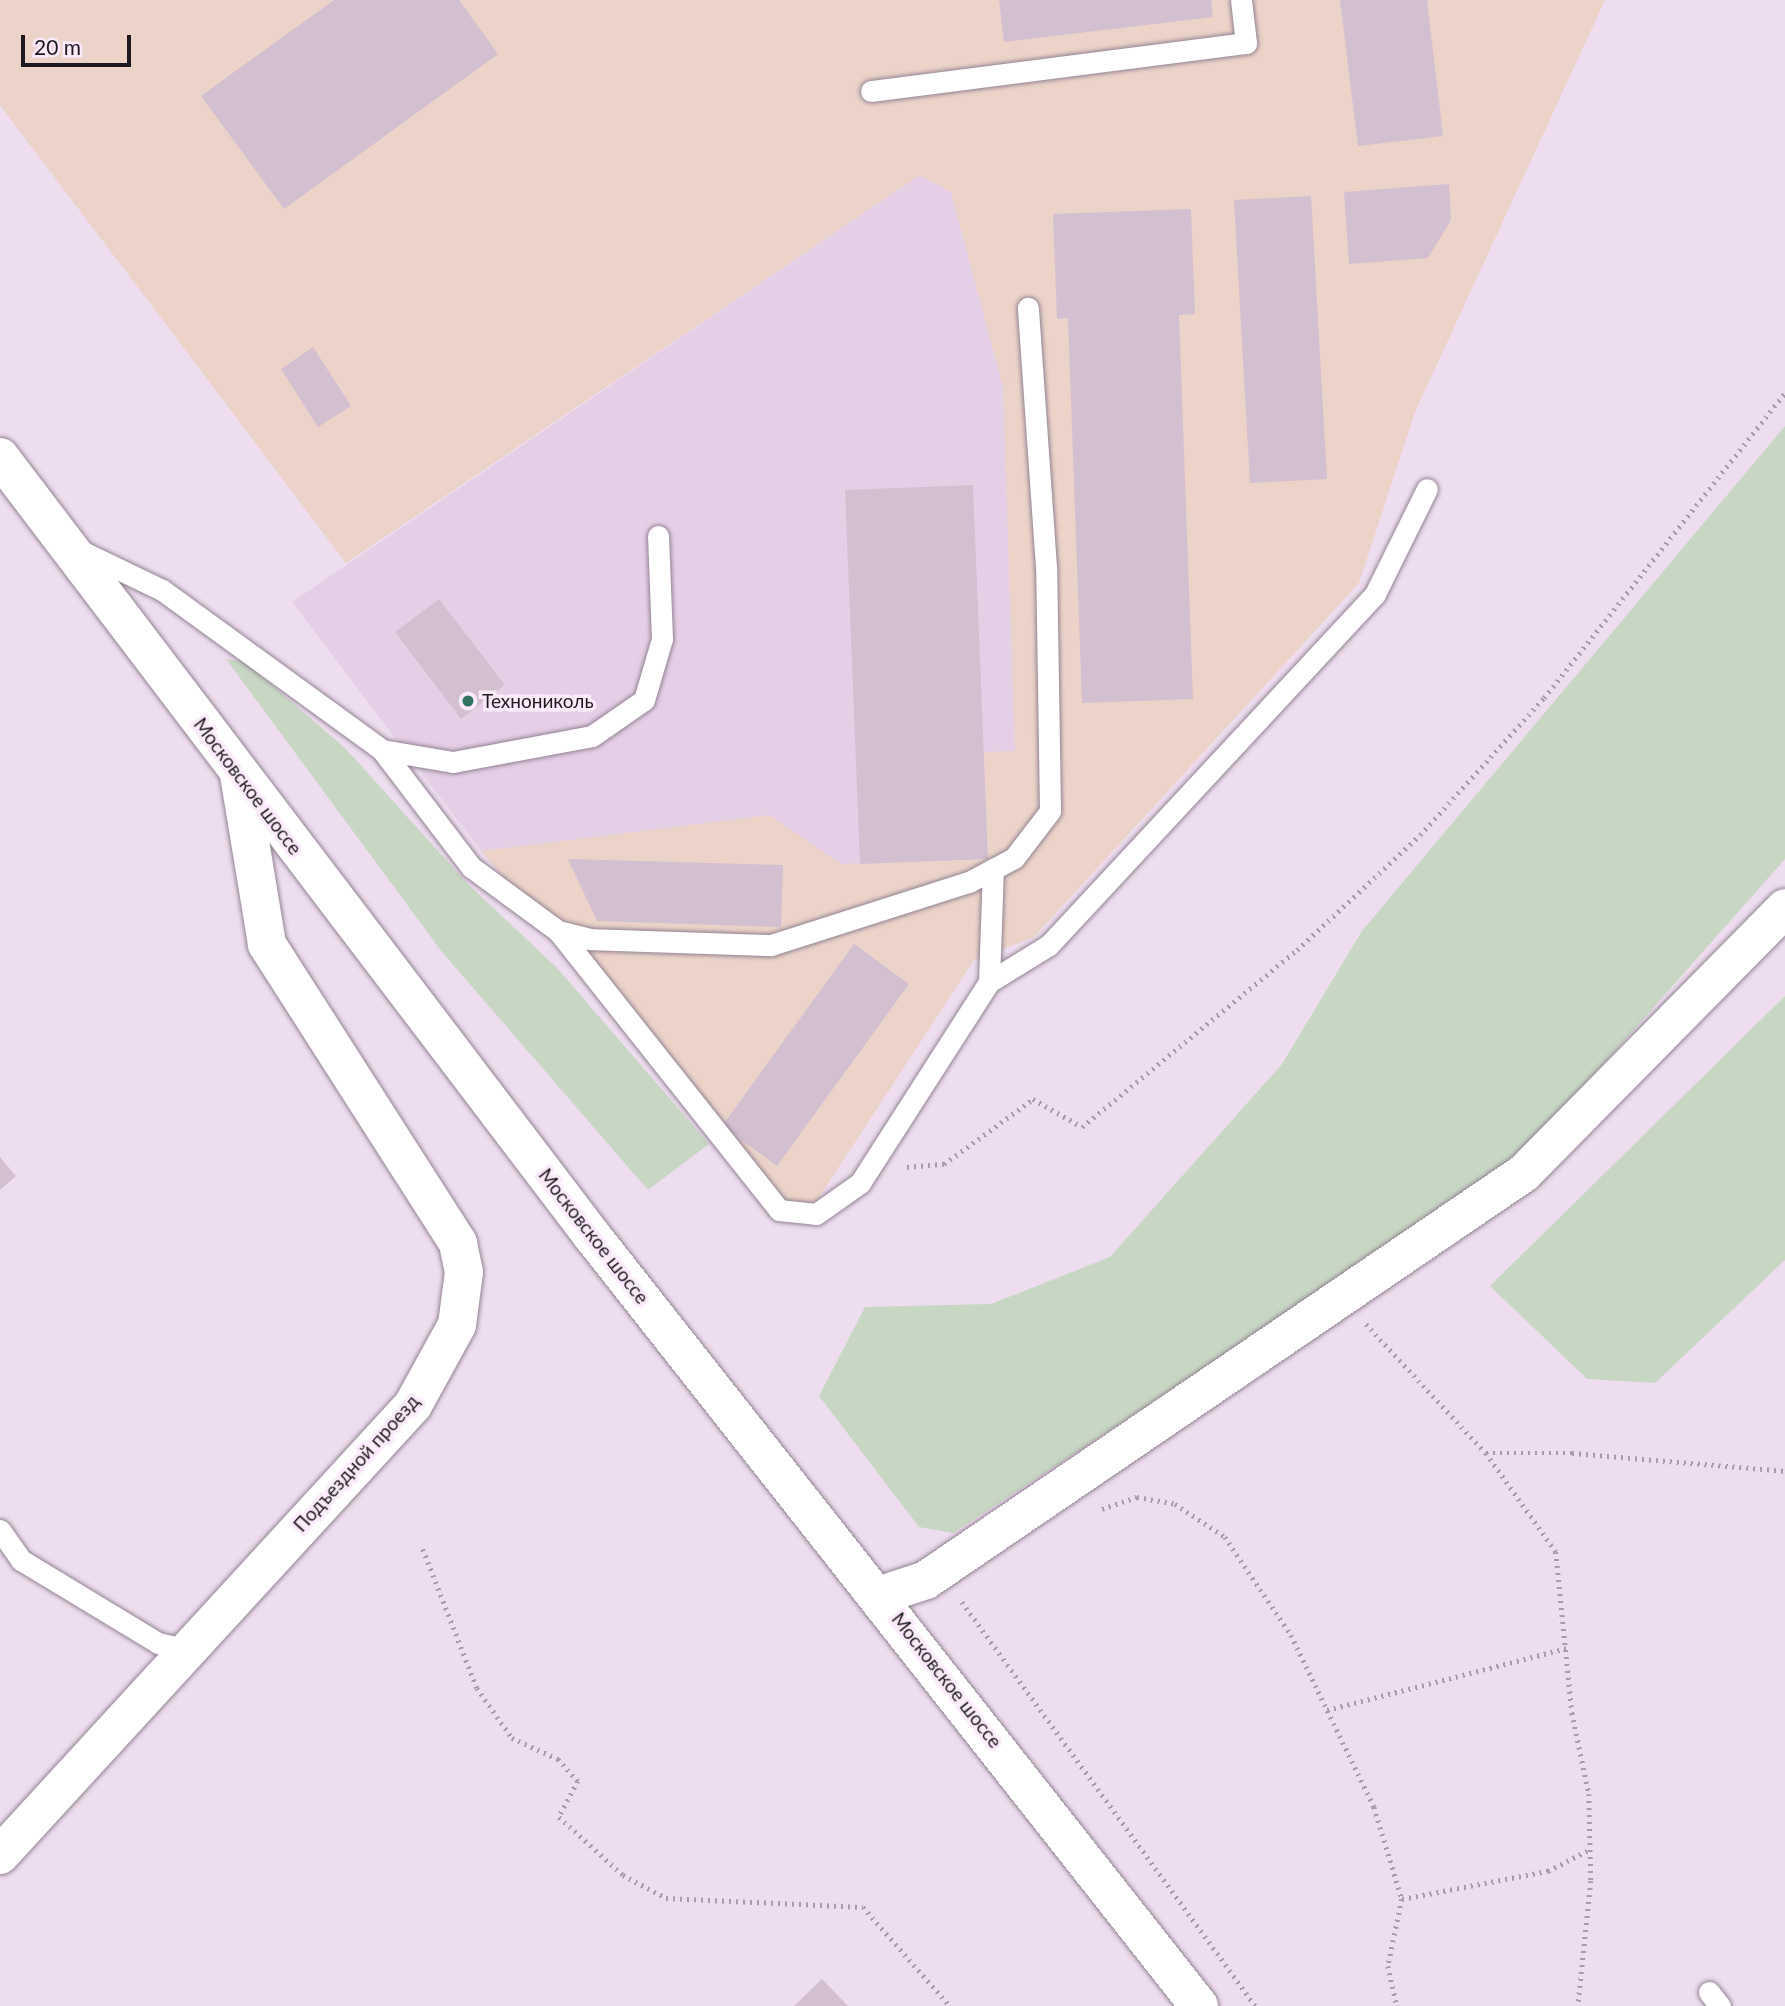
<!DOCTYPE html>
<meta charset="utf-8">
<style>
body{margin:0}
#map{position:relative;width:1785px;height:2006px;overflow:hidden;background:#edddef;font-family:Lato,sans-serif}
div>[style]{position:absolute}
.built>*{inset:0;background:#e5cfe7}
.industrial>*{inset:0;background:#ebd3c9}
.green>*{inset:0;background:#c8d7c4}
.building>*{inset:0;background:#d2c0d0}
.path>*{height:4.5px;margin-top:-2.25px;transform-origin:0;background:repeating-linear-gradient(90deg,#a99caa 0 2px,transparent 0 7px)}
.roads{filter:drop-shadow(0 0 2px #928393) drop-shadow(0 0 2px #928393)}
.service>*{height:21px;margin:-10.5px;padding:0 10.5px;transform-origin:10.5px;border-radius:10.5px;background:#fff}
.minor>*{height:38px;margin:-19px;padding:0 19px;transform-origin:19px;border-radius:19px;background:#fff}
.primary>*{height:38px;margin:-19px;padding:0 19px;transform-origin:19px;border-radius:19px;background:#fff}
.dots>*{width:19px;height:19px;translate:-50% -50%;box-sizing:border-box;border:4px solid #fbeafc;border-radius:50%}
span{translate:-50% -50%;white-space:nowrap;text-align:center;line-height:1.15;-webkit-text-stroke:7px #fbeafc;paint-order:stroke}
.poi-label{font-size:19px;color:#1f191f}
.left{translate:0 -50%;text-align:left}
.street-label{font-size:19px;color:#1f191f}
.scale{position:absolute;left:21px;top:35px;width:110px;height:32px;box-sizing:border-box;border:4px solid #1f191f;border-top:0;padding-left:9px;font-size:21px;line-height:24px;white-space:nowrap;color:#1f191f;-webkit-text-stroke:5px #fbeafc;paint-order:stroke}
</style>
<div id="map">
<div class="built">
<div style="clip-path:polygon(920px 175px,951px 192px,1003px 387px,1015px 752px,984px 752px,988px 859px,841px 864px,769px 815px,481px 851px,292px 602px)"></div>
</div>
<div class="industrial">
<div style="clip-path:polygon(0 0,1605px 0,1415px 412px,1359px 583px,1034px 937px,974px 960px,816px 1202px,788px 1205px,481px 851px,769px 815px,841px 864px,988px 859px,984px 752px,1015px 751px,1003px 387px,951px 192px,920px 175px,346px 563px,0 105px)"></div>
</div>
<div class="green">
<div style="clip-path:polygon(1785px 426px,1785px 859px,1514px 1165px,953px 1533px,919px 1527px,819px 1396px,865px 1307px,991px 1304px,1110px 1257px,1282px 1064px,1362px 931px)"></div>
<div style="clip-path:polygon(226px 659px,245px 662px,345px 748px,468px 884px,557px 968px,709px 1144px,648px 1190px,442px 952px)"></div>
<div style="clip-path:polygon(1785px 996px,1785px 1260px,1655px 1383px,1587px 1379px,1490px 1286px)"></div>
</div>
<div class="building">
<div style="clip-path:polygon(334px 0,459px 0,498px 54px,284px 209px,201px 96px)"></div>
<div style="clip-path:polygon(999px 0,1211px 0,1213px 17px,1004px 42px)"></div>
<div style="clip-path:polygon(1340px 0,1427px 0,1443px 136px,1358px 146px)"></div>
<div style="clip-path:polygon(1449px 184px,1451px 220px,1428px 258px,1349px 264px,1344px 192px)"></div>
<div style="clip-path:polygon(1311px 196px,1327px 479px,1250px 483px,1234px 200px)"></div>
<div style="clip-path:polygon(1191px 209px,1195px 314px,1179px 315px,1193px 699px,1082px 703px,1068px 318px,1057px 319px,1053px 214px)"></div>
<div style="clip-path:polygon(313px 347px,351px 406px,318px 427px,281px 369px)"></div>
<div style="clip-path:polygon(973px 485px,988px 859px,860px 864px,845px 490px)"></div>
<div style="clip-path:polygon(439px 599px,505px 685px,461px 719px,395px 632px)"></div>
<div style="clip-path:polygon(568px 859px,783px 865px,781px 927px,597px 921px)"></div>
<div style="clip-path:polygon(854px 944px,909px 984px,777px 1166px,722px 1126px)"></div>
<div style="clip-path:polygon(0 1157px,16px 1176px,0 1190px)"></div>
<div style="clip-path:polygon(822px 1979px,848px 2006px,794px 2006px)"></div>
</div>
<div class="path">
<div style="left:907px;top:1167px;width:37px;rotate:-5deg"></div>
<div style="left:944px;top:1164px;width:110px;rotate:-36.1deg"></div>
<div style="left:1033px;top:1099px;width:56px;rotate:29.7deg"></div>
<div style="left:1082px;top:1127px;width:278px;rotate:-39.5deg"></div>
<div style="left:1297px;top:950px;width:168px;rotate:-43.1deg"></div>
<div style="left:1420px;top:835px;width:185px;rotate:-47.9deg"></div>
<div style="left:1544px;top:698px;width:389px;rotate:-51.7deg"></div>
<div style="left:1366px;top:1324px;width:176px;rotate:47.1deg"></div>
<div style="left:1486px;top:1453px;width:121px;rotate:54.7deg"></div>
<div style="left:1556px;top:1552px;width:162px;rotate:84.3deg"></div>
<div style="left:1572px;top:1713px;width:83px;rotate:78.1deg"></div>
<div style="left:1589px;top:1794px;width:87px;rotate:88.7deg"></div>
<div style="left:1591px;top:1881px;width:126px;rotate:95.9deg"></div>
<div style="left:1486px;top:1453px;width:86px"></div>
<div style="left:1572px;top:1453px;width:214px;rotate:4.8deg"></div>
<div style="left:1102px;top:1509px;width:37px;rotate:-19deg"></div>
<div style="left:1137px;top:1497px;width:39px;rotate:10deg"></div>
<div style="left:1175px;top:1504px;width:60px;rotate:33.4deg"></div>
<div style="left:1225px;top:1537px;width:118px;rotate:56deg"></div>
<div style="left:1291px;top:1635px;width:191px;rotate:64.2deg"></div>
<div style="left:1374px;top:1807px;width:96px;rotate:73.1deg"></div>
<div style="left:1402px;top:1899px;width:68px;rotate:101.8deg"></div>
<div style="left:1388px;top:1966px;width:41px;rotate:77.3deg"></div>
<div style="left:423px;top:1549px;width:149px;rotate:68.8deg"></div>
<div style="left:477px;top:1688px;width:61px;rotate:55deg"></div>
<div style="left:512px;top:1738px;width:51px;rotate:24.5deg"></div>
<div style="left:558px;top:1759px;width:30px;rotate:48deg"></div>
<div style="left:578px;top:1781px;width:41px;rotate:117.8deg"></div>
<div style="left:559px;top:1817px;width:86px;rotate:42.2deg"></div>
<div style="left:623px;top:1875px;width:49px;rotate:28.1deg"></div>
<div style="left:666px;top:1898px;width:197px;rotate:2.6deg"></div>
<div style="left:863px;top:1907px;width:132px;rotate:48.7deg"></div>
<div style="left:962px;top:1602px;width:499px;rotate:54deg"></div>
<div style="left:1327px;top:1710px;width:247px;rotate:-14.5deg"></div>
<div style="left:1402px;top:1899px;width:149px;rotate:-10.9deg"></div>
<div style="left:1548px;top:1871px;width:47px;rotate:-27.6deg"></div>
</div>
<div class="roads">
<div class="service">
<div style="left:871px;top:91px;width:378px;rotate:-7.3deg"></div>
<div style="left:1246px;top:43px;width:43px;rotate:-96.6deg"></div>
<div style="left:79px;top:550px;width:92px;rotate:25.7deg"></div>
<div style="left:162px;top:590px;width:272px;rotate:36deg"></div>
<div style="left:382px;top:750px;width:72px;rotate:9.6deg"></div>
<div style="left:453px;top:762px;width:141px;rotate:-10.6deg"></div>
<div style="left:592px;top:736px;width:63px;rotate:-34.7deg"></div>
<div style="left:644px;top:700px;width:64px;rotate:-73.6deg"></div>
<div style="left:662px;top:639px;width:103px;rotate:-92.2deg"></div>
<div style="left:382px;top:750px;width:147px;rotate:52.7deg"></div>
<div style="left:471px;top:867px;width:108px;rotate:36.3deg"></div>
<div style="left:558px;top:931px;width:32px;rotate:14deg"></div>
<div style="left:589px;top:939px;width:182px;rotate:1.9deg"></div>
<div style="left:771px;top:945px;width:208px;rotate:-17.7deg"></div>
<div style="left:969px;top:882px;width:51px;rotate:-28.1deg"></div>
<div style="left:1014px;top:858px;width:59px;rotate:-52.5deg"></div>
<div style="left:1050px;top:811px;width:244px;rotate:-90.9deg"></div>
<div style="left:1046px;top:567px;width:260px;rotate:-94deg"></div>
<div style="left:558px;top:931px;width:356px;rotate:51.6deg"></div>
<div style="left:779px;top:1210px;width:37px;rotate:6deg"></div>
<div style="left:816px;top:1214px;width:54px;rotate:-35.2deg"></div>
<div style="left:860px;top:1183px;width:239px;rotate:-57.3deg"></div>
<div style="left:989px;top:982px;width:70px;rotate:-31.7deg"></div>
<div style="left:1049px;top:945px;width:479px;rotate:-47.1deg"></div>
<div style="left:1375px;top:594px;width:117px;rotate:-63.7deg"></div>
<div style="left:989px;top:982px;width:113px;rotate:-88deg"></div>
<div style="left:0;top:1530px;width:37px;rotate:55deg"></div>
<div style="left:21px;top:1560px;width:160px;rotate:31.2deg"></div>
<div style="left:158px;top:1643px;width:26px;rotate:13deg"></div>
<div style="left:1709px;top:1992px;width:18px;rotate:52deg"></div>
</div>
<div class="minor">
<div style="left:881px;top:1595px;width:47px;rotate:-18.4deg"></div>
<div style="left:926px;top:1580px;width:723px;rotate:-34.24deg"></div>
<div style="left:1524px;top:1173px;width:372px;rotate:-45.4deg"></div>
<div style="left:0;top:1855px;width:611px;rotate:-47.45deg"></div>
<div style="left:413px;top:1405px;width:91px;rotate:-61.2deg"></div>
<div style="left:457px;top:1325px;width:53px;rotate:-82.5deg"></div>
<div style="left:464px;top:1272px;width:30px;rotate:-102deg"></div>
<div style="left:458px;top:1243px;width:355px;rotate:-122.6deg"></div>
<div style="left:267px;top:944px;width:171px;rotate:-99.4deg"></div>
</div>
<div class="primary">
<div style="left:0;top:457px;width:980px;rotate:52.76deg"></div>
<div style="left:593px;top:1237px;width:979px;rotate:51.76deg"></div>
</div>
</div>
<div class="dots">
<div style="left:468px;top:701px;background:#327261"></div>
</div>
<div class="poi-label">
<span class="left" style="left:482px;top:701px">Технониколь</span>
</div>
<div class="street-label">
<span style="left:248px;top:786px;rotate:53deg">Московское шоссе</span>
<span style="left:594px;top:1236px;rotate:52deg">Московское шоссе</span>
<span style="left:356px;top:1463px;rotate:-48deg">Подъездной проезд</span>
<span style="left:947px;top:1680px;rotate:52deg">Московское шоссе</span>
</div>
<div class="scale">20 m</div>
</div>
